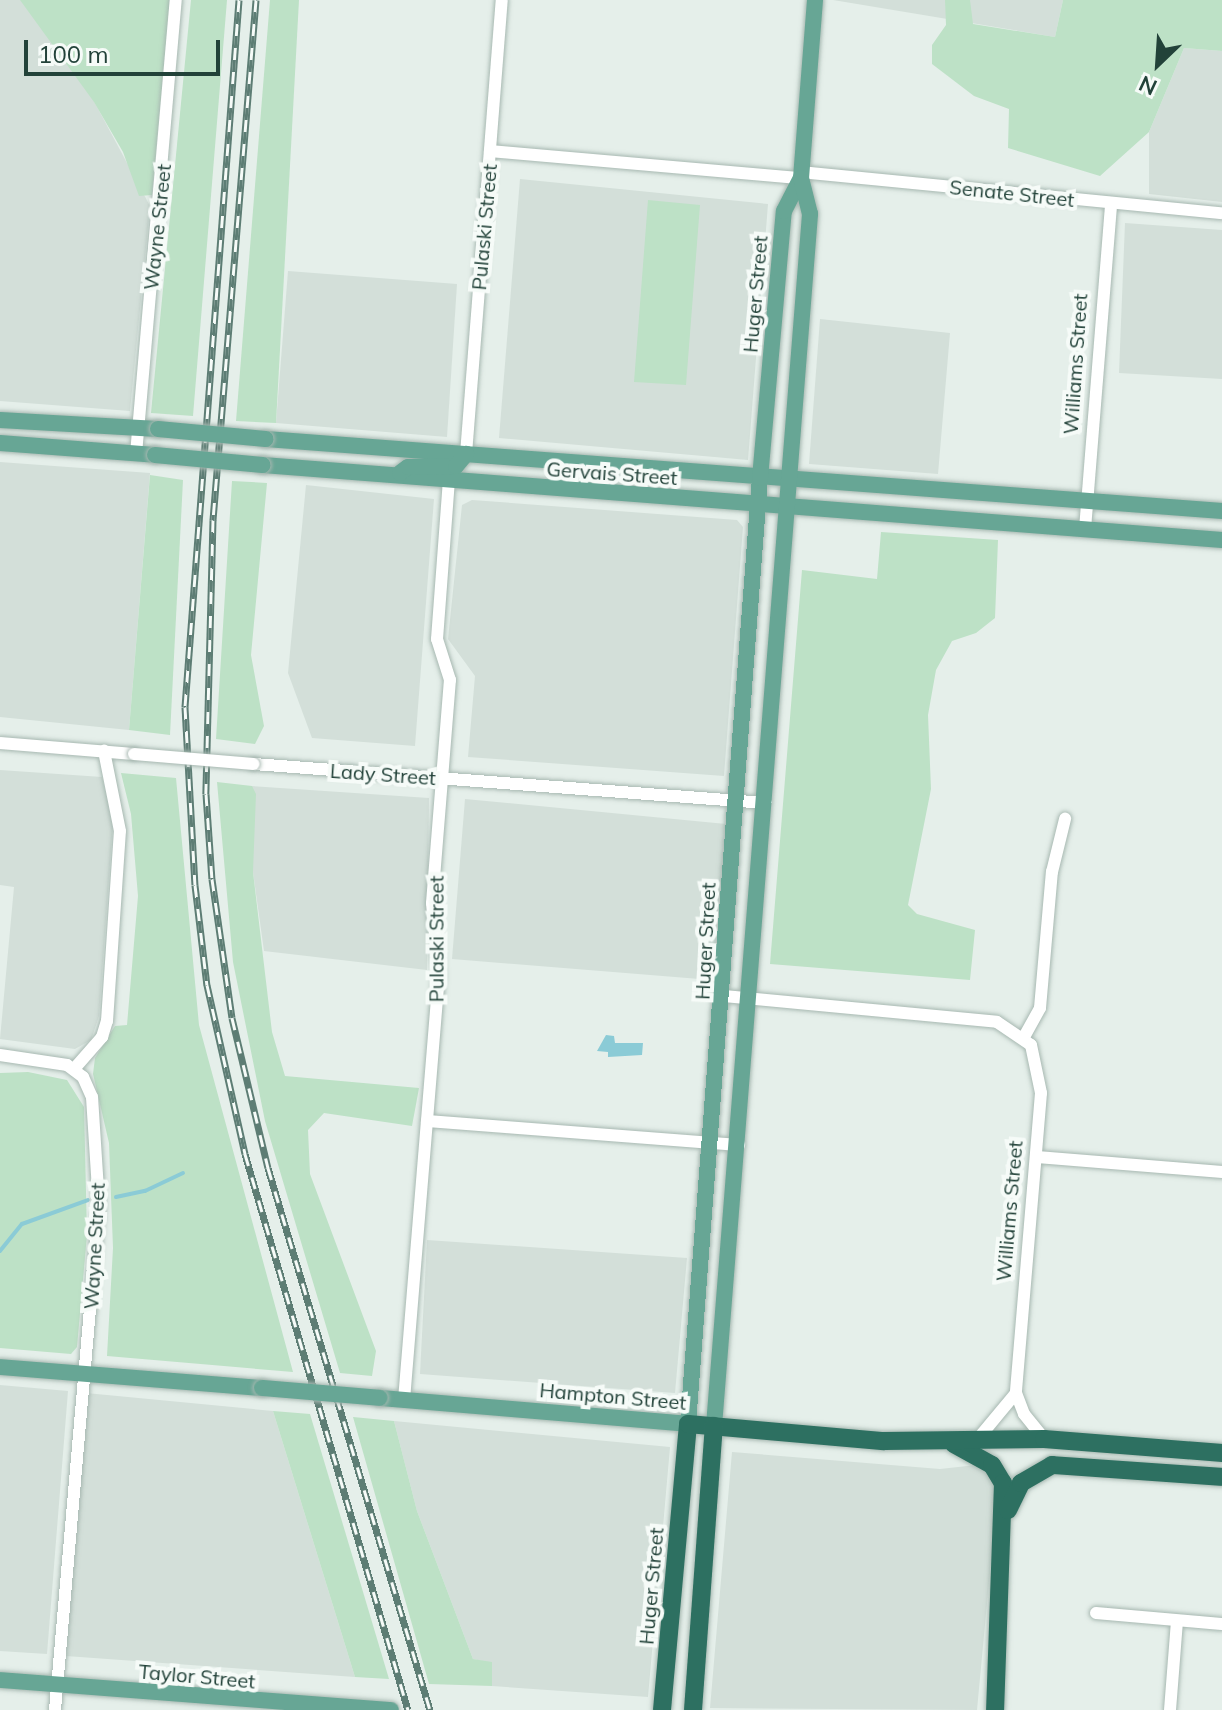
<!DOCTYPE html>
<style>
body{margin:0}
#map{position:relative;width:1222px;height:1710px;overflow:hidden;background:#e5efea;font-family:Mulish,sans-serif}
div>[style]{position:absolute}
.built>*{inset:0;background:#d3dfd9}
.green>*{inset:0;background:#bde1c6}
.water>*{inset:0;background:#8bcbd6}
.stream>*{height:4px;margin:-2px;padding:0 2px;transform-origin:2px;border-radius:2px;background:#8bcbd6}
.roads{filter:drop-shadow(0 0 2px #a7b8b1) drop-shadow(0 0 2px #a7b8b1)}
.minor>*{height:12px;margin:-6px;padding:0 6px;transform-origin:6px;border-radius:6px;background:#fff}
.major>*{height:16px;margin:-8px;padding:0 8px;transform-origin:8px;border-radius:8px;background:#67a695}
.highway>*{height:18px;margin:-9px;padding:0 9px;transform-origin:9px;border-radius:9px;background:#2d7061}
.rail>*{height:7px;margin-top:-3.5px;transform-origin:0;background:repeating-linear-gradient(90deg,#f6fbf8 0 12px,#5d7d74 0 24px);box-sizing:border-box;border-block:2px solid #5d7d74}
.bridges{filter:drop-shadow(0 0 2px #a7b8b1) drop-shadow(0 0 2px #a7b8b1)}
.minor-bridge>*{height:12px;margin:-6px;padding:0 6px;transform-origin:6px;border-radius:6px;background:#fff}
.major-bridge>*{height:16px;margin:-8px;padding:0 8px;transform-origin:8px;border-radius:8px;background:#67a695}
span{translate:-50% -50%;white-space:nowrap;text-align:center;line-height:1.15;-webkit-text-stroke:8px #f6fbf8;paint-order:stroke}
.street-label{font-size:20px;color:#224239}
.north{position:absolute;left:1118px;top:24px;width:80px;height:80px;-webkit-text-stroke:6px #f6fbf8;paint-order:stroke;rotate:205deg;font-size:22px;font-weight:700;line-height:32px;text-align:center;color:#224239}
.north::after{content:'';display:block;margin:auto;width:28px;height:36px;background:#224239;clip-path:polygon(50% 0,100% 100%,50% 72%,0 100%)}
.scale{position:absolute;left:24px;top:40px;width:196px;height:36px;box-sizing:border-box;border:4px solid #224239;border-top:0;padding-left:10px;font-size:24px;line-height:28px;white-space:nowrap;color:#224239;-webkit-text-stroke:6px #f6fbf8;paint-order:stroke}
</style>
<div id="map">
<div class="built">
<div style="clip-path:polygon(0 0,32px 0,64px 45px,150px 206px,130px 411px,0 401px)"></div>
<div style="clip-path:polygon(833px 0,1063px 0,1055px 37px)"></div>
<div style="clip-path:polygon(1184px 48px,1222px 51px,1222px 202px,1149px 194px,1149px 132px)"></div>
<div style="clip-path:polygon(520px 179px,768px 204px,748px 460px,499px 438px)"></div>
<div style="clip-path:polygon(1125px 223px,1222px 230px,1222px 379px,1119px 373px)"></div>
<div style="clip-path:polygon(288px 271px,457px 284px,447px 437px,276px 423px)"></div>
<div style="clip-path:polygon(820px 319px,950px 333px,938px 474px,809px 464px)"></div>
<div style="clip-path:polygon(0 462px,150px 473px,129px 730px,0 717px)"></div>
<div style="clip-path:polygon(306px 485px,434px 499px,415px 746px,312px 738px,288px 673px)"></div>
<div style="clip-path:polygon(472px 500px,737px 520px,743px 527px,724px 776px,468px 757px,475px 676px,448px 639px,462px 505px)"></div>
<div style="clip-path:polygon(0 770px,102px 777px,113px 821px,99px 1016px,91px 1040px,75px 1049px,0 1039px,14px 887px,0 885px)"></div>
<div style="clip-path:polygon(252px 786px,429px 798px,427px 970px,264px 951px,253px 872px)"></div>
<div style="clip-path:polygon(465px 799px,726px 824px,712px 980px,452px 959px)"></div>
<div style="clip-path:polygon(427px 1240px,687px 1258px,675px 1393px,420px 1374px)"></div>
<div style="clip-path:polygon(0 1385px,68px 1391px,47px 1654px,0 1651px)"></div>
<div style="clip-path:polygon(86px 1393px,273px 1411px,355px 1677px,66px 1656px)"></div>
<div style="clip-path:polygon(394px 1421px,670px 1447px,648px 1697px,492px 1686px,492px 1663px,473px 1659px,417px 1511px)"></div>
<div style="clip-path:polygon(732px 1452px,940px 1469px,976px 1465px,990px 1472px,998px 1486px,977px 1710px,710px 1708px)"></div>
</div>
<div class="green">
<div style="clip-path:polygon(20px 0,170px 0,152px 195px,139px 196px,123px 152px,94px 102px)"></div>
<div style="clip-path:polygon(191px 0,227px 0,193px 416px,151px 413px)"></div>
<div style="clip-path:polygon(270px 0,299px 0,276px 423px,236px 421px)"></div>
<div style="clip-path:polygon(945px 0,970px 0,973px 24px,1055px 37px,1063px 0,1222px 0,1222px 51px,1184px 48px,1149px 132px,1100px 176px,1008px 148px,1009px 109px,974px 96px,932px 64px,932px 45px,946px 25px)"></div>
<div style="clip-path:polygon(648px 200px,700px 205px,686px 385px,634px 382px)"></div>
<div style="clip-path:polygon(150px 475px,183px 480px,170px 735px,129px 730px)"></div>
<div style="clip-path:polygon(232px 481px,267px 483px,251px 655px,264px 726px,255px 744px,216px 739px)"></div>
<div style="clip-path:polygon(881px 532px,998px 540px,995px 618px,976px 633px,952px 641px,936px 670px,928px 715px,931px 789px,908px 905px,917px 914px,975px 930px,970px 980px,770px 964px,802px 570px,877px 579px)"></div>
<div style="clip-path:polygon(121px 773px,176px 778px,199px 1025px,293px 1372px,107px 1356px,113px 1248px,109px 1143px,93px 1074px,95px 1058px,115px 1026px,127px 1025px,138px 896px,131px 814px)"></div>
<div style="clip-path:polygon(217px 782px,252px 786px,256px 794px,253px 872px,272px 1032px,285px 1076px,419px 1088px,412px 1126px,324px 1113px,308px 1130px,310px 1174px,376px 1351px,372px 1376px,340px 1373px,265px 1121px,233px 962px)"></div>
<div style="clip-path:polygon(28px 1072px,67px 1080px,84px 1107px,87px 1235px,77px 1347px,71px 1354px,0 1348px,0 1073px)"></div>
<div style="clip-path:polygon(273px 1411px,310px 1414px,389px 1679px,355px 1677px)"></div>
<div style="clip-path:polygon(353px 1417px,394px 1421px,417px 1511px,473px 1659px,492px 1662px,492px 1686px,429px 1684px)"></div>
</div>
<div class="water">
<div style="clip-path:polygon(606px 1035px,614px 1036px,615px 1043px,643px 1043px,642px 1055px,608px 1057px,608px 1052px,597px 1051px)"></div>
</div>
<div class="stream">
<div style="left:116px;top:1197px;width:30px;rotate:-12deg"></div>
<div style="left:145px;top:1191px;width:42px;rotate:-25.3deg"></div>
<div style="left:0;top:1251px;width:35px;rotate:-51deg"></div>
<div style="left:22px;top:1224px;width:70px;rotate:-20deg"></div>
</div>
<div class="roads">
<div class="minor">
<div style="left:490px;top:151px;width:312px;rotate:5deg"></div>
<div style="left:801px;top:172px;width:423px;rotate:5.6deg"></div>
<div style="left:136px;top:454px;width:456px;rotate:-85deg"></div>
<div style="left:466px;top:454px;width:455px;rotate:-85.5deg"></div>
<div style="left:1085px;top:529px;width:327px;rotate:-85.4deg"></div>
<div style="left:0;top:743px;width:134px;rotate:4.7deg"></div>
<div style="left:254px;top:764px;width:513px;rotate:4.36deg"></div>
<div style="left:724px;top:996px;width:274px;rotate:5.4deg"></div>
<div style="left:997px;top:1022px;width:41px;rotate:34.1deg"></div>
<div style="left:1031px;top:1045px;width:49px;rotate:78.2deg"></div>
<div style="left:1041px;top:1093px;width:301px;rotate:94.8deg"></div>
<div style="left:1016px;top:1393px;width:61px;rotate:129.7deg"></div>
<div style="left:1024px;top:1037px;width:33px;rotate:-61deg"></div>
<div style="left:1040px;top:1008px;width:137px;rotate:-85deg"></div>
<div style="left:1052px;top:872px;width:55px;rotate:-76.2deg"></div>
<div style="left:0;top:1055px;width:68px;rotate:8.5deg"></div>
<div style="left:67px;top:1065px;width:20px;rotate:37deg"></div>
<div style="left:83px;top:1077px;width:22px;rotate:66deg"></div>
<div style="left:92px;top:1097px;width:109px;rotate:86.3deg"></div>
<div style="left:99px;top:1206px;width:506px;rotate:94.99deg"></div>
<div style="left:74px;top:1069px;width:43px;rotate:-48.8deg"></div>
<div style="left:102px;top:1037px;width:17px;rotate:-73deg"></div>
<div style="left:107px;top:1021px;width:190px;rotate:-86.1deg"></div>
<div style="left:120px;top:831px;width:82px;rotate:-101.3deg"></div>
<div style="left:427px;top:1121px;width:313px;rotate:4.4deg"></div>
<div style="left:1037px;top:1157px;width:186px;rotate:4.6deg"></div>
<div style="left:1016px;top:1393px;width:22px;rotate:69deg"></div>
<div style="left:1024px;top:1414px;width:32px;rotate:51deg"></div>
<div style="left:404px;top:1400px;width:425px;rotate:-85.3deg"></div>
<div style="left:439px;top:976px;width:73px;rotate:-95.5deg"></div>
<div style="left:432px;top:903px;width:224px;rotate:-85.4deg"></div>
<div style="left:450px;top:680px;width:43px;rotate:-107.6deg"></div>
<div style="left:437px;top:639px;width:159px;rotate:-85.7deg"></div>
<div style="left:1096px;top:1613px;width:126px;rotate:5deg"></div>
<div style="left:1170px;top:1710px;width:89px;rotate:-85.5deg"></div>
</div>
<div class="major">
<div style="left:0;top:420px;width:158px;rotate:3.3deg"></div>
<div style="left:266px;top:439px;width:959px;rotate:4.31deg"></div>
<div style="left:0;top:443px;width:155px;rotate:4.4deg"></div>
<div style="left:263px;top:465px;width:962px;rotate:4.47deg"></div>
<div style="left:400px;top:473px;width:10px;rotate:-37deg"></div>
<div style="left:408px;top:467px;width:48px;rotate:-1.2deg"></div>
<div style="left:456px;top:466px;width:16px;rotate:-50deg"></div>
<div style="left:0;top:1367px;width:263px;rotate:4.6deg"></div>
<div style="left:380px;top:1398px;width:309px;rotate:4.8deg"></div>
<div style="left:688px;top:1424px;width:949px;rotate:-85.65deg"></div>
<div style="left:760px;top:478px;width:268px;rotate:-84.9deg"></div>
<div style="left:784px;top:211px;width:37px;rotate:-63deg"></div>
<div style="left:801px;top:178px;width:179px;rotate:-85.5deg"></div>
<div style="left:714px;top:1426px;width:1216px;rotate:-85.47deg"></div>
<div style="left:810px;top:214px;width:37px;rotate:-104deg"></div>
<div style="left:0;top:1680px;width:392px;rotate:4.4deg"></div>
</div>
<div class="highway">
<div style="left:954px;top:1444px;width:43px;rotate:28.9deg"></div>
<div style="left:992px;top:1465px;width:21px;rotate:59deg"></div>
<div style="left:1003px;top:1483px;width:227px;rotate:92deg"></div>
<div style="left:1008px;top:1510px;width:30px;rotate:-64deg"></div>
<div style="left:1021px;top:1483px;width:36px;rotate:-30deg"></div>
<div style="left:1052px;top:1465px;width:170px;rotate:4deg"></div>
<div style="left:662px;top:1710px;width:287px;rotate:-84.8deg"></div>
<div style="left:688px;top:1424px;width:197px;rotate:5deg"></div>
<div style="left:884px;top:1441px;width:160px;rotate:-0.7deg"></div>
<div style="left:1044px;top:1439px;width:179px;rotate:4.5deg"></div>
<div style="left:693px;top:1710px;width:285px;rotate:-85.8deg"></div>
</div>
</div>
<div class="rail">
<div style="left:239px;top:0;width:709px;rotate:94.37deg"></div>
<div style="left:185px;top:707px;width:178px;rotate:86.8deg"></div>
<div style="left:195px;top:885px;width:101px;rotate:83.2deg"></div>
<div style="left:207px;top:985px;width:173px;rotate:77.3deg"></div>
<div style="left:245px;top:1154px;width:579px;rotate:73.66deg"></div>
<div style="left:256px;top:0;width:522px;rotate:94.73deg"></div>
<div style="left:213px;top:520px;width:274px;rotate:91.5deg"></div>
<div style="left:206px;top:794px;width:85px;rotate:86deg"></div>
<div style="left:212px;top:879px;width:140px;rotate:81.8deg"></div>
<div style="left:232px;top:1018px;width:154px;rotate:76.5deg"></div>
<div style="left:268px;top:1168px;width:566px;rotate:73.36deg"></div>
</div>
<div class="bridges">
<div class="minor-bridge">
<div style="left:134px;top:754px;width:120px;rotate:4.8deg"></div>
</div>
<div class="major-bridge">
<div style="left:158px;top:429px;width:108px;rotate:5.3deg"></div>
<div style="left:155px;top:455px;width:108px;rotate:5.3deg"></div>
<div style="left:262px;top:1388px;width:118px;rotate:4.8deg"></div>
</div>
</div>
<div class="street-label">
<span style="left:1012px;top:193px;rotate:6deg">Senate Street</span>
<span style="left:157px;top:227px;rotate:-84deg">Wayne Street</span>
<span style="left:484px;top:227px;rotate:-85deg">Pulaski Street</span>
<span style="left:755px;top:294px;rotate:-85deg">Huger Street</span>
<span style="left:1075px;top:364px;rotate:-86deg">Williams Street</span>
<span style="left:612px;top:473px;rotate:4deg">Gervais Street</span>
<span style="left:383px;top:774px;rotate:4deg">Lady Street</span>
<span style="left:436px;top:939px;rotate:-90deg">Pulaski Street</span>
<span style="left:705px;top:941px;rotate:-87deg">Huger Street</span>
<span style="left:1009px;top:1211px;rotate:-85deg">Williams Street</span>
<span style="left:94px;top:1246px;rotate:-87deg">Wayne Street</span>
<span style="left:613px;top:1396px;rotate:5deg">Hampton Street</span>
<span style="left:651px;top:1586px;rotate:-85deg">Huger Street</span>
<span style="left:197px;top:1676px;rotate:5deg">Taylor Street</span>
</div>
<div class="north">N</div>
<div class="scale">100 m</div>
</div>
